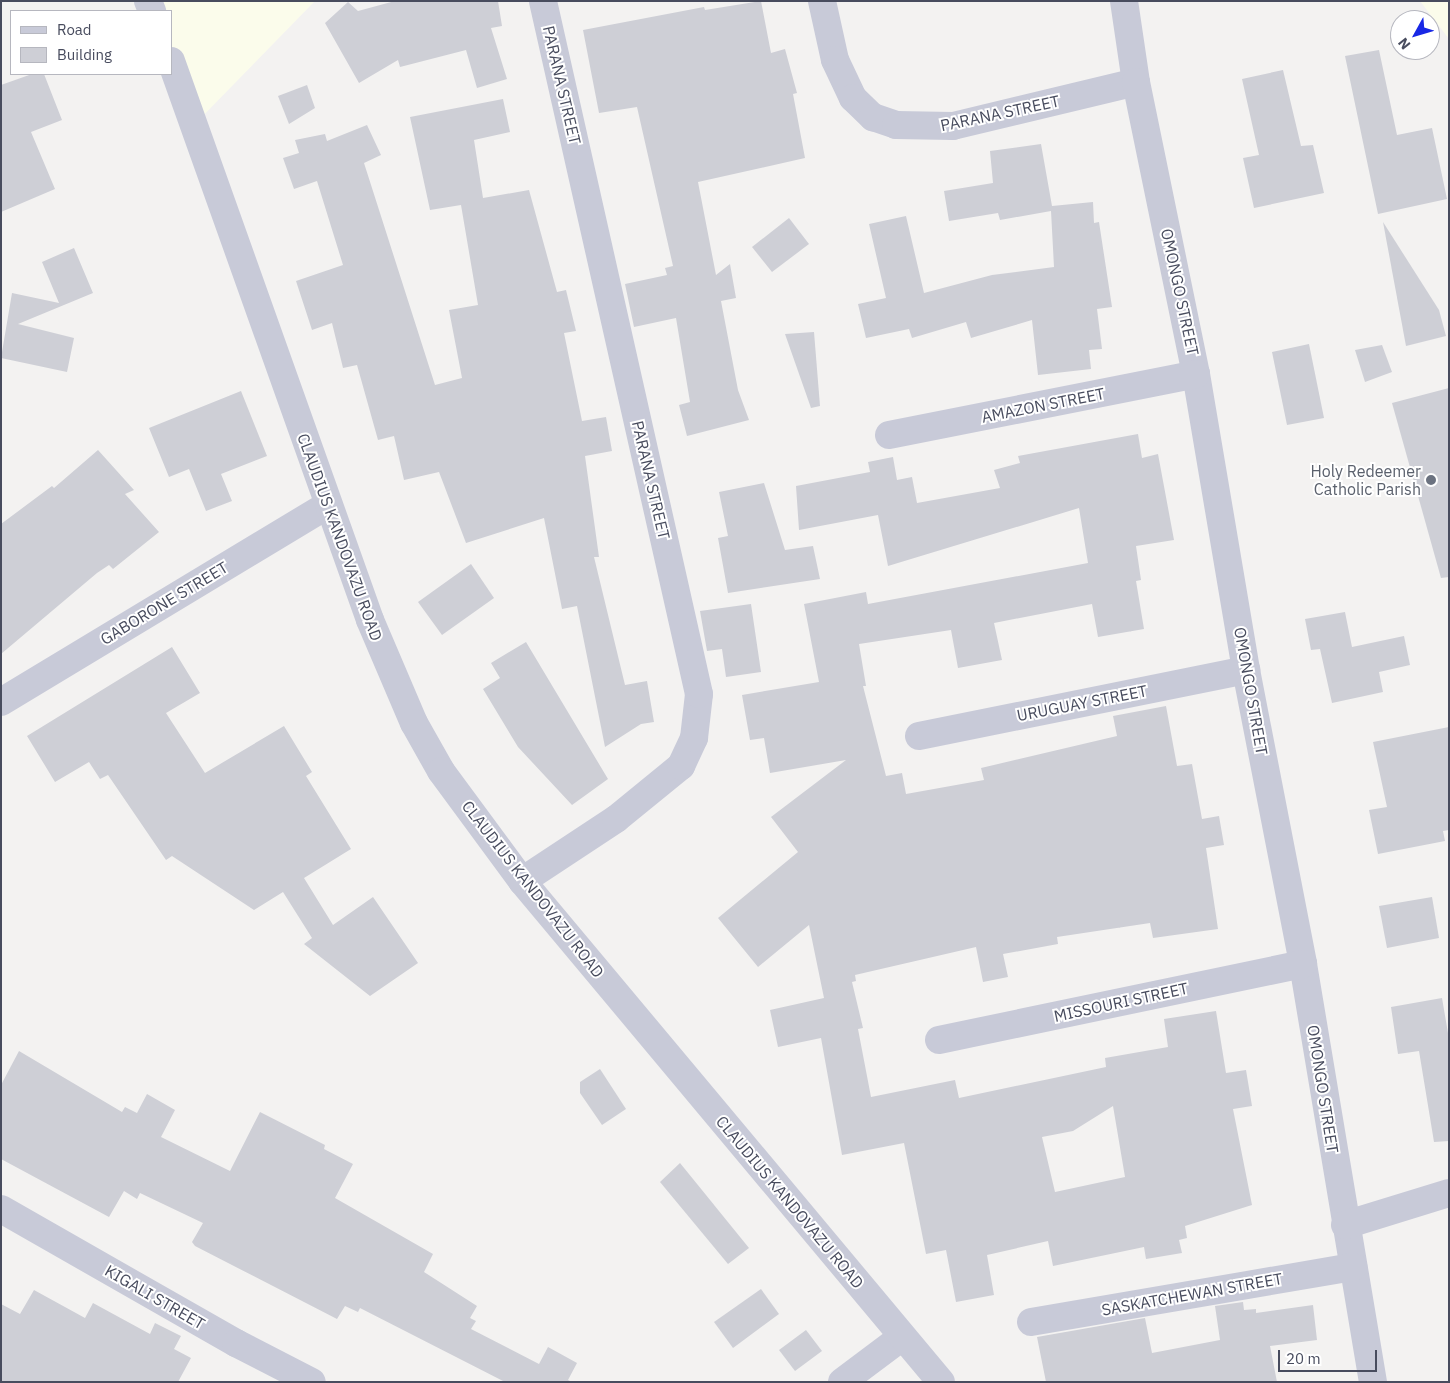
<!DOCTYPE html>
<style>
body{margin:0}
#map{position:relative;width:1450px;height:1383px;overflow:hidden;background:#f3f2f1;font-family:"IBM Plex Sans",sans-serif}
div>[style]{position:absolute}
.commercial>*{inset:0;background:#fbfceb}
.building>*{inset:0;background:#cecfd6}
.minor>*{height:28px;margin:-14px;padding:0 14px;transform-origin:14px;border-radius:14px;background:#c8cad8}
.tertiary>*{height:28px;margin:-14px;padding:0 14px;transform-origin:14px;border-radius:14px;background:#c8cad8}
.dots>*{width:14px;height:14px;translate:-50% -50%;box-sizing:border-box;border:2px solid #fff;border-radius:50%}
span{translate:-50% -50%;white-space:nowrap;text-align:center;line-height:1.15;-webkit-text-stroke:4px #fff;paint-order:stroke}
.street-label{font-size:16px;color:#484c5e}
.worship-label{font-size:16px;color:#5b616d}
.right{translate:-100% -50%;text-align:right}
.frame{position:absolute;inset:0;border:2px solid #484c5e;pointer-events:none}
.legend{position:absolute;left:10px;top:10px;width:162px;height:65px;box-sizing:border-box;background:#fff;border:1px solid #b6b7bf;margin:0;padding:6px 9px;list-style:none;font-size:15px;color:#484c5e}
.legend li{display:flex;align-items:center;gap:10px;height:25px}
.legend b{width:25px;border:1px solid #b6b7bf}
.north{position:absolute;left:1390px;top:10px;width:50px;height:50px;box-sizing:border-box;background:#fff;border:1px solid #b6b7bf;border-radius:50%;rotate:231deg;font-size:14px;font-weight:700;line-height:20px;text-align:center;color:#484c5e}
.north::after{content:'';display:block;margin:auto;width:18px;height:22px;background:#1928e5;clip-path:polygon(50% 0,100% 100%,50% 72%,0 100%)}
.scale{position:absolute;left:1278px;top:1350px;width:99px;height:22px;box-sizing:border-box;border:2px solid #484c5e;border-top:0;padding-left:6px;font-size:15px;line-height:18px;white-space:nowrap;color:#484c5e;-webkit-text-stroke:4px #fff;paint-order:stroke}
</style>
<div id="map">
<div class="commercial">
<div style="clip-path:polygon(139px 1px,315px 1px,193px 126px,171px 74px,171px 11px,143px 11px)"></div>
<div style="clip-path:polygon(1420px 1px,1449px 1px,1449px 39px)"></div>
</div>
<div class="building">
<div style="clip-path:polygon(395px 1px,498px 1px,502px 26px,491px 28px,507px 79px,477px 88px,466px 50px,400px 67px,398px 60px,359px 83px,325px 23px,348px 2px,358px 11px)"></div>
<div style="clip-path:polygon(761px 1px,771px 53px,785px 49px,797px 93px,793px 94px,805px 158px,698px 182px,716px 275px,730px 264px,736px 298px,721px 301px,738px 390px,749px 420px,687px 436px,679px 405px,690px 402px,676px 318px,634px 327px,625px 284px,667px 275px,665px 268px,673px 266px,637px 107px,599px 113px,583px 30px,704px 7px,705px 10px)"></div>
<div style="clip-path:polygon(1379px 50px,1397px 135px,1432px 128px,1447px 199px,1378px 214px,1345px 56px)"></div>
<div style="clip-path:polygon(1283px 70px,1301px 146px,1313px 145px,1324px 193px,1254px 208px,1243px 158px,1259px 155px,1242px 79px)"></div>
<div style="clip-path:polygon(32px 74px,44px 74px,62px 120px,31px 132px,55px 189px,1px 212px,1px 85px)"></div>
<div style="clip-path:polygon(307px 85px,315px 108px,289px 124px,278px 96px)"></div>
<div style="clip-path:polygon(503px 99px,510px 132px,474px 140px,483px 198px,529px 190px,557px 292px,566px 290px,576px 331px,564px 333px,582px 421px,606px 417px,612px 451px,585px 456px,599px 557px,594px 557px,625px 685px,647px 681px,654px 722px,641px 724px,605px 747px,577px 606px,562px 609px,544px 518px,466px 543px,439px 472px,404px 480px,394px 436px,378px 440px,357px 365px,343px 368px,332px 323px,312px 330px,296px 281px,343px 265px,317px 181px,294px 189px,283px 158px,299px 153px,295px 140px,325px 134px,327px 141px,367px 125px,381px 155px,364px 163px,435px 385px,462px 378px,449px 310px,478px 305px,461px 205px,430px 210px,410px 117px)"></div>
<div style="clip-path:polygon(1041px 144px,1052px 206px,1093px 202px,1094px 223px,1099px 222px,1112px 307px,1097px 309px,1102px 349px,1089px 350px,1091px 369px,1038px 375px,1032px 320px,971px 338px,966px 322px,912px 338px,909px 329px,866px 338px,858px 304px,886px 298px,869px 224px,906px 216px,924px 293px,992px 275px,1054px 267px,1051px 211px,1000px 220px,998px 213px,949px 221px,944px 191px,993px 183px,990px 151px)"></div>
<div style="clip-path:polygon(789px 218px,809px 244px,772px 272px,752px 247px)"></div>
<div style="clip-path:polygon(1383px 222px,1439px 310px,1446px 336px,1406px 346px)"></div>
<div style="clip-path:polygon(74px 248px,93px 293px,18px 324px,74px 338px,67px 372px,1px 358px,12px 293px,59px 303px,42px 262px)"></div>
<div style="clip-path:polygon(814px 332px,820px 406px,811px 408px,785px 334px)"></div>
<div style="clip-path:polygon(1309px 344px,1324px 418px,1287px 425px,1272px 352px)"></div>
<div style="clip-path:polygon(1382px 345px,1392px 372px,1365px 382px,1355px 350px)"></div>
<div style="clip-path:polygon(1449px 388px,1449px 577px,1441px 578px,1392px 403px)"></div>
<div style="clip-path:polygon(241px 391px,267px 456px,221px 474px,232px 501px,206px 511px,189px 469px,169px 477px,149px 428px)"></div>
<div style="clip-path:polygon(evenodd,1138px 434px,1142px 458px,1158px 454px,1174px 540px,1136px 546px,1141px 580px,1136px 581px,1144px 629px,1098px 637px,1092px 604px,994px 623px,1002px 660px,958px 668px,951px 630px,859px 644px,866px 686px,863px 686px,886px 776px,902px 773px,906px 794px,984px 780px,981px 768px,1117px 736px,1113px 716px,1166px 706px,1177px 766px,1192px 764px,1202px 819px,1219px 816px,1224px 845px,1206px 848px,1218px 929px,1153px 938px,1150px 923px,1057px 937px,1058px 944px,1003px 954px,1008px 977px,983px 982px,976px 947px,855px 975px,856px 981px,852px 982px,863px 1028px,858px 1029px,871px 1097px,955px 1080px,959px 1098px,1106px 1067px,1105px 1058px,1168px 1047px,1164px 1019px,1216px 1011px,1226px 1073px,1246px 1070px,1252px 1106px,1233px 1109px,1252px 1205px,1185px 1226px,1187px 1238px,1179px 1240px,1182px 1253px,1146px 1259px,1144px 1247px,1053px 1266px,1048px 1241px,987px 1255px,994px 1295px,956px 1302px,946px 1250px,926px 1254px,904px 1143px,842px 1155px,821px 1038px,778px 1047px,770px 1010px,824px 998px,809px 925px,758px 967px,718px 918px,798px 852px,771px 817px,846px 760px,770px 773px,764px 738px,750px 740px,742px 695px,819px 682px,804px 604px,866px 592px,868px 604px,1088px 563px,1079px 508px,888px 566px,878px 515px,799px 530px,796px 486px,870px 472px,868px 462px,893px 457px,897px 480px,912px 477px,917px 503px,1000px 488px,994px 470px,1020px 463px,1018px 456px,1138px 434px,1113px 1106px,1125px 1177px,1055px 1192px,1042px 1137px,1073px 1131px,1113px 1106px)"></div>
<div style="clip-path:polygon(98px 450px,134px 490px,125px 494px,159px 532px,113px 569px,109px 565px,97px 573px,1px 654px,1px 524px,52px 486px,54px 488px)"></div>
<div style="clip-path:polygon(764px 483px,785px 550px,813px 546px,820px 579px,728px 593px,718px 538px,728px 536px,719px 492px)"></div>
<div style="clip-path:polygon(471px 564px,494px 598px,442px 635px,418px 602px)"></div>
<div style="clip-path:polygon(751px 604px,761px 672px,726px 677px,722px 649px,707px 651px,700px 611px)"></div>
<div style="clip-path:polygon(1345px 612px,1352px 647px,1404px 636px,1410px 665px,1379px 672px,1383px 692px,1332px 703px,1320px 649px,1311px 650px,1305px 619px)"></div>
<div style="clip-path:polygon(526px 642px,608px 779px,572px 805px,518px 747px,483px 689px,500px 678px,491px 663px)"></div>
<div style="clip-path:polygon(172px 647px,200px 693px,166px 713px,205px 773px,284px 726px,312px 772px,306px 776px,351px 849px,304px 878px,333px 925px,373px 897px,418px 963px,370px 996px,304px 944px,312px 938px,283px 892px,254px 910px,172px 856px,166px 860px,108px 775px,100px 779px,89px 762px,55px 782px,27px 736px)"></div>
<div style="clip-path:polygon(1449px 727px,1449px 830px,1443px 831px,1445px 841px,1378px 854px,1369px 810px,1387px 807px,1373px 742px)"></div>
<div style="clip-path:polygon(1432px 897px,1439px 938px,1387px 948px,1379px 906px)"></div>
<div style="clip-path:polygon(1442px 998px,1449px 1039px,1449px 1141px,1434px 1142px,1419px 1051px,1398px 1054px,1391px 1007px)"></div>
<div style="clip-path:polygon(19px 1051px,122px 1112px,125px 1107px,137px 1113px,147px 1094px,175px 1110px,161px 1137px,230px 1171px,260px 1112px,325px 1145px,324px 1149px,353px 1164px,335px 1198px,433px 1254px,424px 1272px,477px 1306px,470px 1318px,476px 1321px,471px 1329px,539px 1364px,548px 1347px,577px 1363px,568px 1380px,572px 1382px,505px 1382px,360px 1308px,358px 1312px,345px 1306px,337px 1319px,195px 1246px,192px 1242px,203px 1223px,140px 1193px,137px 1199px,124px 1191px,109px 1217px,1px 1159px,1px 1085px)"></div>
<div style="clip-path:polygon(600px 1069px,626px 1109px,602px 1125px,580px 1093px,580px 1082px)"></div>
<div style="clip-path:polygon(680px 1163px,749px 1248px,728px 1264px,660px 1182px)"></div>
<div style="clip-path:polygon(761px 1289px,779px 1314px,733px 1348px,714px 1322px)"></div>
<div style="clip-path:polygon(34px 1290px,85px 1318px,93px 1303px,150px 1334px,155px 1323px,181px 1336px,174px 1349px,191px 1358px,178px 1382px,1px 1382px,1px 1304px,20px 1314px)"></div>
<div style="clip-path:polygon(1243px 1302px,1244px 1310px,1256px 1309px,1256px 1313px,1313px 1305px,1317px 1340px,1270px 1346px,1277px 1382px,1046px 1382px,1037px 1337px,1145px 1318px,1152px 1353px,1220px 1340px,1215px 1306px)"></div>
<div style="clip-path:polygon(806px 1330px,822px 1351px,795px 1371px,779px 1350px)"></div>
</div>
<div class="minor">
<div style="left:822px;top:1px;width:60px;rotate:77.6deg"></div>
<div style="left:835px;top:60px;width:42px;rotate:64.7deg"></div>
<div style="left:853px;top:98px;width:28px;rotate:44deg"></div>
<div style="left:873px;top:117px;width:24px;rotate:19deg"></div>
<div style="left:896px;top:125px;width:57px;rotate:1deg"></div>
<div style="left:953px;top:126px;width:188px;rotate:-13.5deg"></div>
<div style="left:1124px;top:1px;width:82px;rotate:81.6deg"></div>
<div style="left:1136px;top:82px;width:298px;rotate:78.4deg"></div>
<div style="left:1196px;top:374px;width:300px;rotate:80.4deg"></div>
<div style="left:1246px;top:670px;width:299px;rotate:79deg"></div>
<div style="left:1303px;top:964px;width:424px;rotate:80.5deg"></div>
<div style="left:889px;top:435px;width:313px;rotate:-11.2deg"></div>
<div style="left:1px;top:702px;width:381px;rotate:-31.1deg"></div>
<div style="left:919px;top:736px;width:334px;rotate:-11.4deg"></div>
<div style="left:522px;top:881px;width:113px;rotate:-33.4deg"></div>
<div style="left:616px;top:819px;width:84px;rotate:-39.2deg"></div>
<div style="left:681px;top:766px;width:31px;rotate:-65deg"></div>
<div style="left:694px;top:738px;width:44px;rotate:-83.5deg"></div>
<div style="left:699px;top:694px;width:710px;rotate:-102.69deg"></div>
<div style="left:939px;top:1040px;width:372px;rotate:-11.8deg"></div>
<div style="left:1px;top:1209px;width:271px;rotate:29.7deg"></div>
<div style="left:236px;top:1343px;width:85px;rotate:27.2deg"></div>
<div style="left:1345px;top:1225px;width:109px;rotate:-17.1deg"></div>
<div style="left:1031px;top:1322px;width:327px;rotate:-9.7deg"></div>
<div style="left:842px;top:1382px;width:75px;rotate:-36.9deg"></div>
</div>
<div class="tertiary">
<div style="left:148px;top:1px;width:11px;rotate:68deg"></div>
<div style="left:171px;top:61px;width:593px;rotate:70.4deg"></div>
<div style="left:370px;top:620px;width:112px;rotate:66.9deg"></div>
<div style="left:414px;top:723px;width:55px;rotate:60.6deg"></div>
<div style="left:441px;top:771px;width:137px;rotate:53.6deg"></div>
<div style="left:522px;top:881px;width:653px;rotate:50.09deg"></div>
</div>
<div class="dots">
<div style="left:1431px;top:480px;background:#6b7280"></div>
</div>
<div class="street-label">
<span style="left:562px;top:85px;rotate:77deg">PARANA STREET</span>
<span style="left:1000px;top:113px;rotate:-12deg">PARANA STREET</span>
<span style="left:1180px;top:292px;rotate:78deg">OMONGO STREET</span>
<span style="left:1043px;top:405px;rotate:-11deg">AMAZON STREET</span>
<span style="left:651px;top:480px;rotate:77deg">PARANA STREET</span>
<span style="left:340px;top:537px;rotate:70deg">CLAUDIUS KANDOVAZU ROAD</span>
<span style="left:164px;top:603px;rotate:-31deg">GABORONE STREET</span>
<span style="left:1251px;top:691px;rotate:80deg">OMONGO STREET</span>
<span style="left:1082px;top:703px;rotate:-11deg">URUGUAY STREET</span>
<span style="left:533px;top:889px;rotate:52deg">CLAUDIUS KANDOVAZU ROAD</span>
<span style="left:1121px;top:1002px;rotate:-12deg">MISSOURI STREET</span>
<span style="left:1323px;top:1089px;rotate:81deg">OMONGO STREET</span>
<span style="left:790px;top:1202px;rotate:50deg">CLAUDIUS KANDOVAZU ROAD</span>
<span style="left:1192px;top:1294px;rotate:-10deg">SASKATCHEWAN STREET</span>
<span style="left:155px;top:1297px;rotate:30deg">KIGALI STREET</span>
</div>
<div class="worship-label">
<span class="right" style="left:1421px;top:480px">Holy Redeemer<br>Catholic Parish</span>
</div>
<div class="frame"></div>
<ul class="legend">
<li><b style="height:6px;background:#c8cad8"></b>Road</li>
<li><b style="height:14px;background:#cecfd6"></b>Building</li>
</ul>
<div class="north">N</div>
<div class="scale">20 m</div>
</div>
